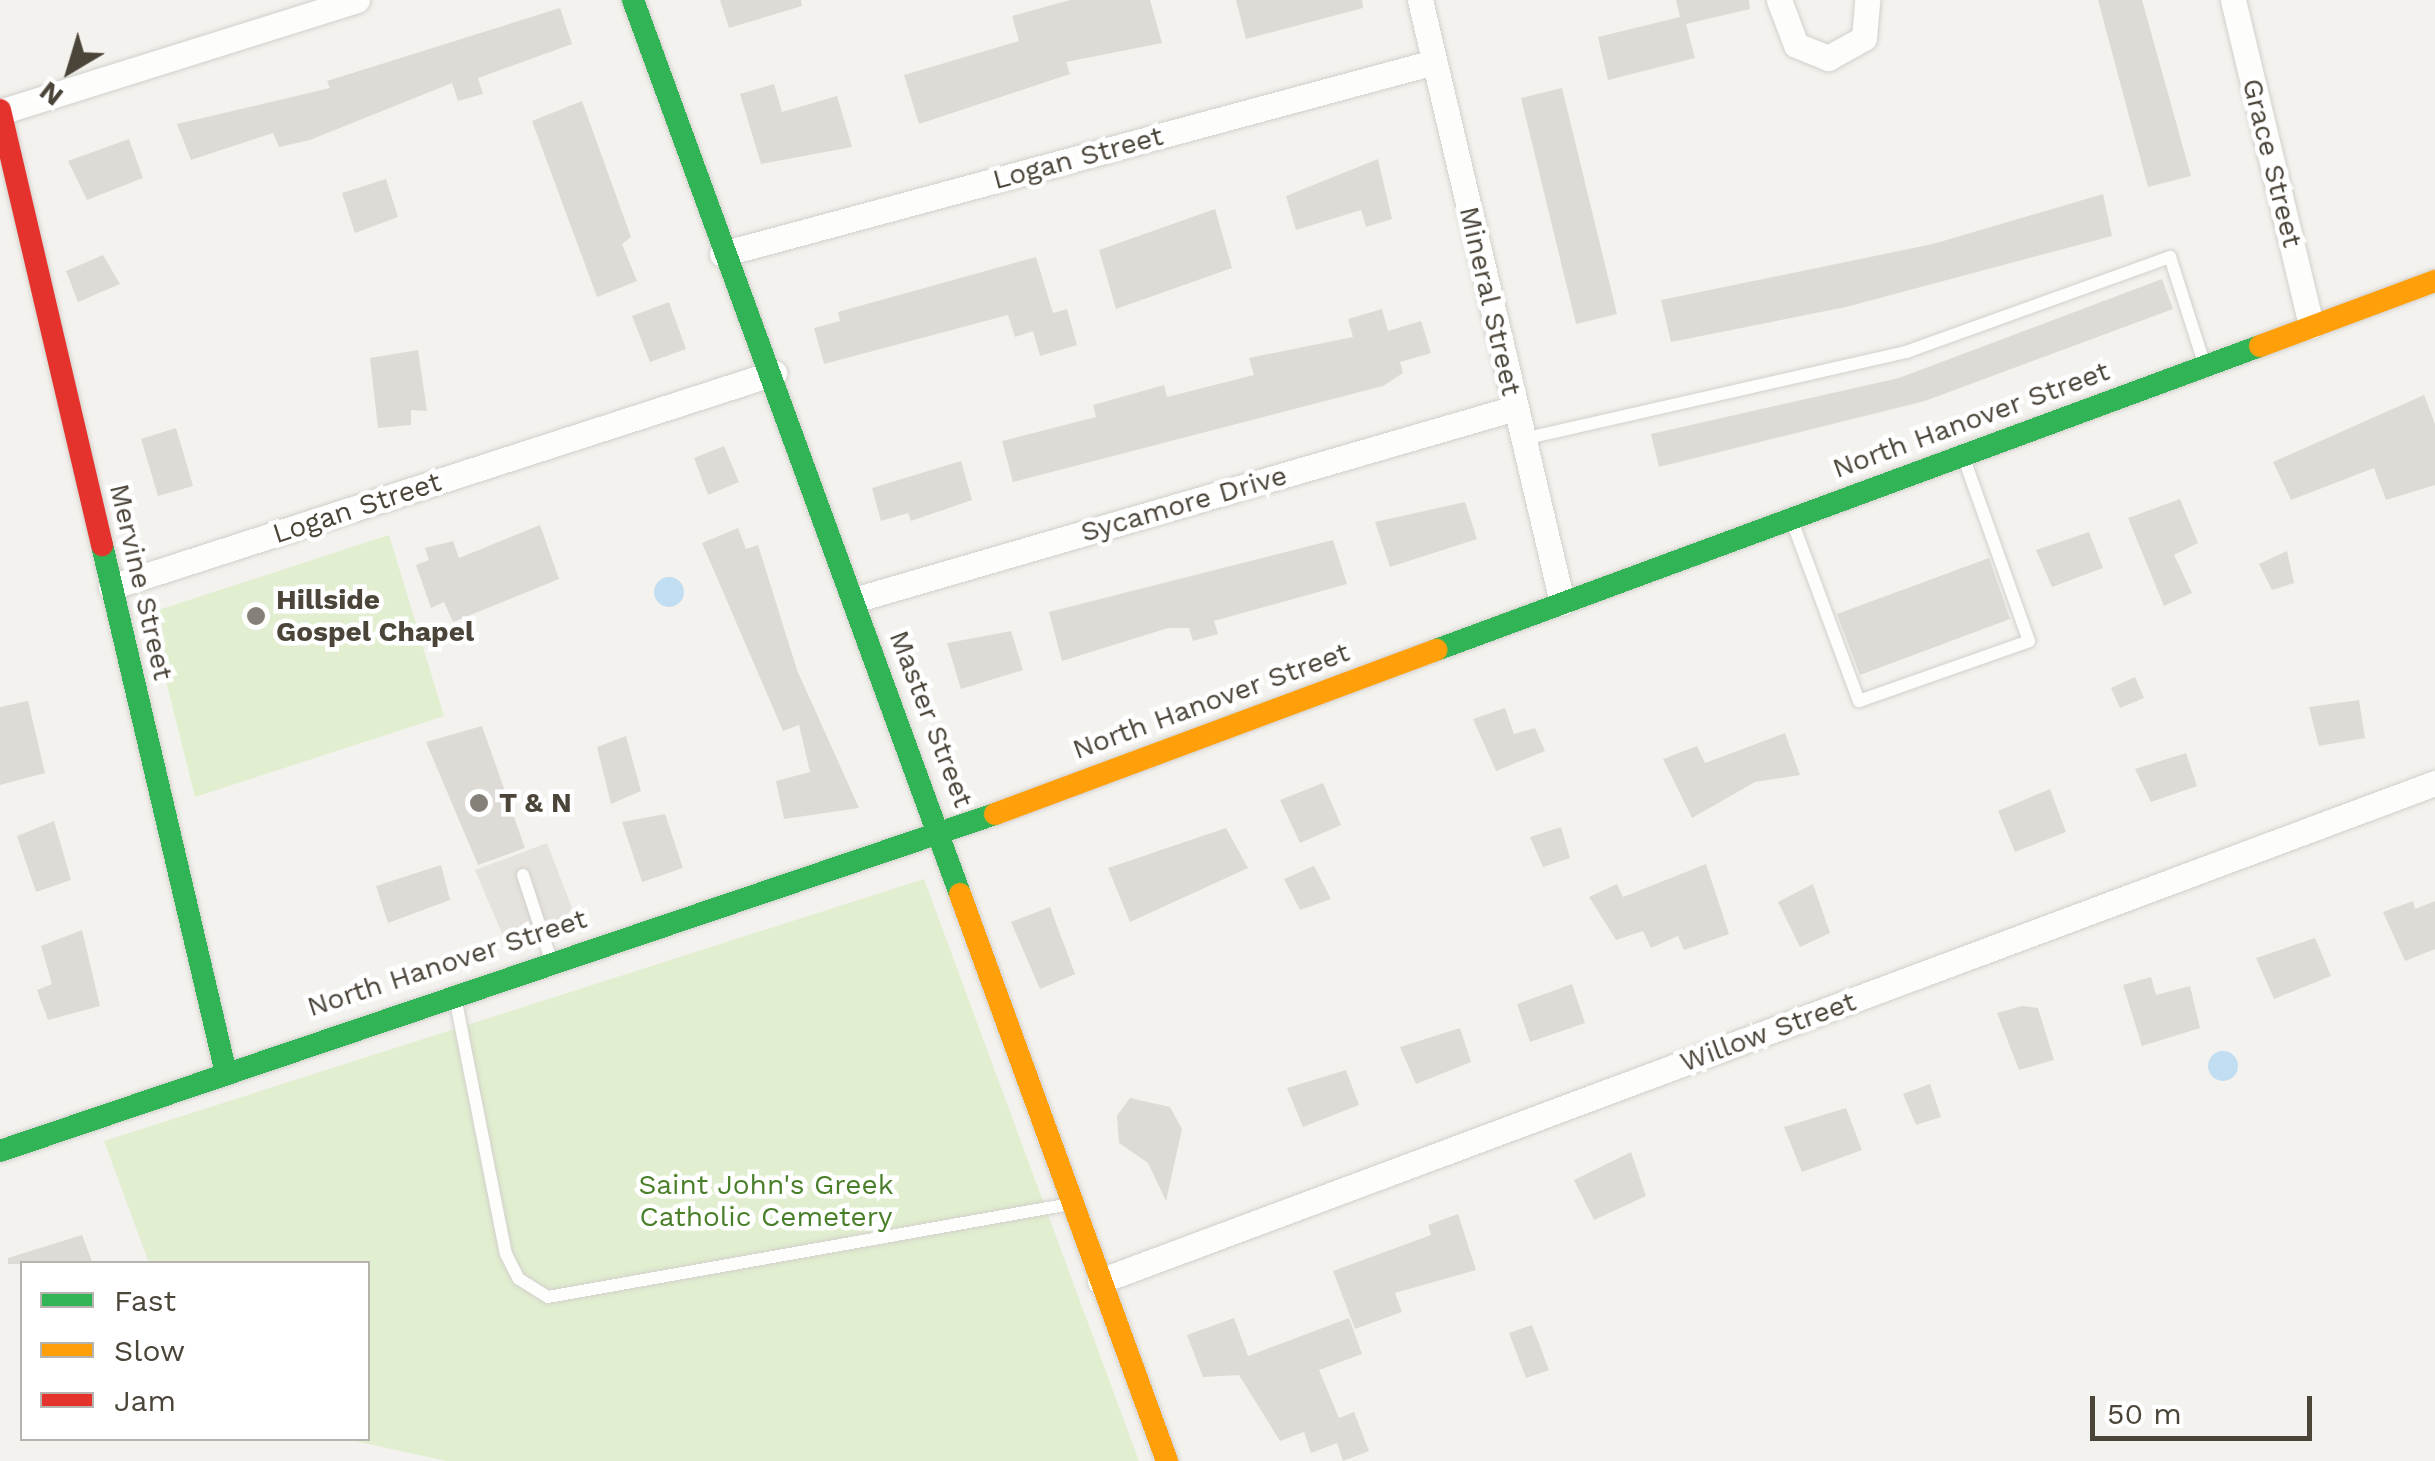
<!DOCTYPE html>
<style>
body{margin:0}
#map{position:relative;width:2435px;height:1461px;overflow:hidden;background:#f4f2ee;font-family:"Work Sans",sans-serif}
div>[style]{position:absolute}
.green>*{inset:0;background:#e1eecf}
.parking>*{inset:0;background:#e6e3df}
.water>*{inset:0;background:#c0ddf1}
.round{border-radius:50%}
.building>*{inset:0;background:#dedbd6}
.roads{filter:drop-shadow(0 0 2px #d2d0cb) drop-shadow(0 0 2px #d2d0cb)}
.lane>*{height:12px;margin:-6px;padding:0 6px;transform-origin:6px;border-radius:6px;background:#fdfdfc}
.street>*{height:25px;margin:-12.5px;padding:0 12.5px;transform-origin:12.5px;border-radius:12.5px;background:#fdfdfc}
.fast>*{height:22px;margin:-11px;padding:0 11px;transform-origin:11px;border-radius:11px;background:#30b455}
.slow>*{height:22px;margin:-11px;padding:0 11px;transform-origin:11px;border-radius:11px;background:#ff9f0a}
.jam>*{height:22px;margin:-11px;padding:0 11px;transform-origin:11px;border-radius:11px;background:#e5322d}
.dots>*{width:28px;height:28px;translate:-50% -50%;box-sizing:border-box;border:5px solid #fff;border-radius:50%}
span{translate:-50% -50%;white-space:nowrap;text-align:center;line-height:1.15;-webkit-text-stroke:9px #fff;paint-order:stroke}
.street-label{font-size:28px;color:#4b4439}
.poi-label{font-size:28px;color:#4b4439;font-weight:700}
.left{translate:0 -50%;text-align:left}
.park-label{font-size:28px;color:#4a7f2a}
.legend{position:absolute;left:20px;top:1261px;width:350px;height:180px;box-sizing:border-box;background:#fff;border:2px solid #b7b4b0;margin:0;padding:12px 18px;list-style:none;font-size:30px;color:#4b4439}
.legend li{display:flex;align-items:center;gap:20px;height:50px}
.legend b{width:50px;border:2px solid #b7b4b0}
.north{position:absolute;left:20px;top:20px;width:100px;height:100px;-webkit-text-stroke:8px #fff;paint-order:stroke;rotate:218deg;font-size:28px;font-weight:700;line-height:40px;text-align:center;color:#4b4439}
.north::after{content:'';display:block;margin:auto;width:35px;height:45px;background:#4b4439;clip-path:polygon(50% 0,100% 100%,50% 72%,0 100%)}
.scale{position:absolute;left:2090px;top:1396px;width:222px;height:45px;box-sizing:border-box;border:5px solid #4b4439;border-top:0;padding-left:12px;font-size:30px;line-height:35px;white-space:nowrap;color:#4b4439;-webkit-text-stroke:8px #fff;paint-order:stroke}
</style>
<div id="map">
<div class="green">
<div style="clip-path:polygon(389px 535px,444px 716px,195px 797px,149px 613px)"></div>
<div style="clip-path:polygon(924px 879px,1139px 1461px,446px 1461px,346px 1439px,368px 1438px,368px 1264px,149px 1263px,104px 1141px)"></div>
</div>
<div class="parking">
<div style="clip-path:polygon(547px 843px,577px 921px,506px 943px,475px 870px)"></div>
</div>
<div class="water">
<div class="round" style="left:654px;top:577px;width:30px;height:30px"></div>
<div class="round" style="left:2208px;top:1051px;width:30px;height:30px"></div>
</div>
<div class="building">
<div style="clip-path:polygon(720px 0,801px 0,802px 6px,729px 28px)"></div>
<div style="clip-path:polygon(1070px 0,1150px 0,1162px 43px,1066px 62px,1070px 74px,919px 124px,904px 75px,1019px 41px,1012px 16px)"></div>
<div style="clip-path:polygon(1236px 0,1362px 0,1363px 8px,1246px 39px)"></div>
<div style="clip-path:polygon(1676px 0,1749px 0,1750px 9px,1686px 24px,1695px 58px,1608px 80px,1598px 37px,1680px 17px)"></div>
<div style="clip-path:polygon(2098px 0,2142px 0,2191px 176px,2148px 187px)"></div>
<div style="clip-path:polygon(560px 8px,572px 44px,478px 78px,483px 94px,458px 101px,452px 83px,310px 140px,279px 147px,273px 133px,191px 160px,177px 124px,330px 88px,327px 81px)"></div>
<div style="clip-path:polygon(774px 84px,782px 112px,837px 96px,852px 147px,761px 164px,740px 94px)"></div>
<div style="clip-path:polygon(1562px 88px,1617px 314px,1576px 324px,1521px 98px)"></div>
<div style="clip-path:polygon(582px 101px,631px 237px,622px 244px,637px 281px,597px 297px,532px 121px)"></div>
<div style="clip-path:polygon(129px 139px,143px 178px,87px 200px,68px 161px)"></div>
<div style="clip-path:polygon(1378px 159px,1392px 219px,1366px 227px,1361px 210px,1296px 230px,1286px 196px)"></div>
<div style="clip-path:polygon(386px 179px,398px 217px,355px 233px,342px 193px)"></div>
<div style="clip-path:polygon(2103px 194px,2112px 236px,1846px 307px,1671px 342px,1661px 300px,1933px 244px)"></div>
<div style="clip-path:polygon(1215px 209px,1232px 268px,1116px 309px,1099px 250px)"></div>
<div style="clip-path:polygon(103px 255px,120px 284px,78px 302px,66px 271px)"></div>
<div style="clip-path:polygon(1036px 257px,1053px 313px,1067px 309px,1077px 345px,1040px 356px,1033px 331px,1015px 337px,1008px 315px,824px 364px,814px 328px,840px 321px,838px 312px)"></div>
<div style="clip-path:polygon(2162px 279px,2173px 309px,1925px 401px,1659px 467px,1651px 434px,1899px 378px)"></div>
<div style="clip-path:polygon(669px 302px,686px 349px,650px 362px,632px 316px)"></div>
<div style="clip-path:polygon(1382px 309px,1388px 331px,1421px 321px,1431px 353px,1400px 362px,1403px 373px,1383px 386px,1013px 482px,1002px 441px,1096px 417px,1093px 405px,1164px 385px,1167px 397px,1254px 375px,1249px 358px,1353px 337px,1348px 319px)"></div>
<div style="clip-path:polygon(418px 350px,427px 411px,411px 410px,411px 425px,378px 428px,370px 358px)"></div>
<div style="clip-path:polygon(2424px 395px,2435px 424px,2435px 485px,2386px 500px,2374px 468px,2291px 500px,2273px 462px)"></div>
<div style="clip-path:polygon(176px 428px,193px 486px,158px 496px,141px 439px)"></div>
<div style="clip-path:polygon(724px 446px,739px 482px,708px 495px,694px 458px)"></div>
<div style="clip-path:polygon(961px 461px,972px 500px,911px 521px,908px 513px,881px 521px,872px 488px)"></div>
<div style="clip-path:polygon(2180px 499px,2198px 543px,2174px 555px,2192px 593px,2164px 606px,2128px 518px)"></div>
<div style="clip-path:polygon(1465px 502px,1477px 539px,1390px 567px,1375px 522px)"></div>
<div style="clip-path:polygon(540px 525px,559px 579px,453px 622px,444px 602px,431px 608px,416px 565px,429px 560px,425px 548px,453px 541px,459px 558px)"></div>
<div style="clip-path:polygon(738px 528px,746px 549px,758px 545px,797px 670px,859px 808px,784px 819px,776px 781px,810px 772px,799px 725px,783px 731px,702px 543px)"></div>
<div style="clip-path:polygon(2089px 532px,2103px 568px,2052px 587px,2036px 550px)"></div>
<div style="clip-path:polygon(1333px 540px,1347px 584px,1214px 621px,1218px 634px,1193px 641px,1189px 628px,1168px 628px,1062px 661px,1049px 612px)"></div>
<div style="clip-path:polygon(2287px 551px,2294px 583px,2272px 590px,2259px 564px)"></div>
<div style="clip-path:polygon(1989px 558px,2010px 619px,1860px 675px,1837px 614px)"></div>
<div style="clip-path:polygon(1011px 631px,1023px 670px,961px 689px,947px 643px)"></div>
<div style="clip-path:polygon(2135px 677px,2144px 698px,2120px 708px,2111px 688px)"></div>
<div style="clip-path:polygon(2359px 700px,2365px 738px,2319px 746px,2309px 707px)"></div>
<div style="clip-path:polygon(28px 701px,45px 773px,0 785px,0 707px)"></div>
<div style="clip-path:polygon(1505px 708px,1514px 734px,1535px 728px,1545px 751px,1496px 771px,1473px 719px)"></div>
<div style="clip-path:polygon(482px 726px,525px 848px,478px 865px,426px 742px)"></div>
<div style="clip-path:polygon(1785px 733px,1800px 775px,1755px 782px,1692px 818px,1663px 759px,1697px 746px,1705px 763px)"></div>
<div style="clip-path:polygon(626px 736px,641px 791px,611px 804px,597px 747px)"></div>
<div style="clip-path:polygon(2186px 753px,2197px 786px,2151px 802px,2135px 769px)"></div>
<div style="clip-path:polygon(1323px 783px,1341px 825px,1300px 843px,1280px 800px)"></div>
<div style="clip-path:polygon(2050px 789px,2066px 832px,2015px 852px,1998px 811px)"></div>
<div style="clip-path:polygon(665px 814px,683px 868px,642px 882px,622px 822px)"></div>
<div style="clip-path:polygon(54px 821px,71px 880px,36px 892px,17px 836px)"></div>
<div style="clip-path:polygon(1561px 827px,1570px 858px,1543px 867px,1530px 837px)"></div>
<div style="clip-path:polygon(1226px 828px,1248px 868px,1130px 922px,1108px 868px)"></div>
<div style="clip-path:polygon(1706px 864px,1729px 934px,1684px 950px,1678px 936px,1651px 948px,1643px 931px,1616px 940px,1589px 897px,1617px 884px,1623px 897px)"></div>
<div style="clip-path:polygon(441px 865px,450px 900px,388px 923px,376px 886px)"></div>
<div style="clip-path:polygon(1314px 866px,1331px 899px,1300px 910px,1284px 879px)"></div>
<div style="clip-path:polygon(1813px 884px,1830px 933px,1800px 947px,1778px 902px)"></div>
<div style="clip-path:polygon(2413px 901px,2415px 909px,2435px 901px,2435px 949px,2405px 961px,2383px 912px)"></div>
<div style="clip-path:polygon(1050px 907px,1075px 974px,1040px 989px,1011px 922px)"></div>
<div style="clip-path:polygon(82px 930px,100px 1006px,48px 1020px,37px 990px,52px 984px,41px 946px)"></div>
<div style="clip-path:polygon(2315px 938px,2331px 976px,2274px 999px,2256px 958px)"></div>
<div style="clip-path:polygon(2151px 977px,2156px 995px,2190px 986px,2200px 1028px,2142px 1046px,2123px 985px)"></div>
<div style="clip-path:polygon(1572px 984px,1585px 1023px,1530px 1042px,1517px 1004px)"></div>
<div style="clip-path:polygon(2022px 1006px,2038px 1008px,2054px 1060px,2019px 1070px,1997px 1013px)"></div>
<div style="clip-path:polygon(1460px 1028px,1471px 1062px,1416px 1084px,1400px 1047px)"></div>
<div style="clip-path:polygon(1346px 1070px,1359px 1105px,1303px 1127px,1287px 1088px)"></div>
<div style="clip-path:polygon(1930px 1084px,1941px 1117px,1916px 1125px,1903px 1094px)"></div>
<div style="clip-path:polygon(1130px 1098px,1170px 1107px,1182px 1129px,1166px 1201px,1148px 1163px,1119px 1143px,1117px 1116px)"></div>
<div style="clip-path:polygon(1846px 1108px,1862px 1150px,1802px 1172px,1784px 1127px)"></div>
<div style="clip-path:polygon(1631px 1152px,1646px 1196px,1594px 1220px,1574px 1180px)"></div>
<div style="clip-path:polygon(1458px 1214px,1476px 1270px,1395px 1293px,1402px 1312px,1355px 1329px,1333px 1271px,1431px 1235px,1428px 1225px)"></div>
<div style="clip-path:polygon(82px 1235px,93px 1264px,8px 1264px,8px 1258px)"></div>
<div style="clip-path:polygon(1234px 1318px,1248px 1356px,1349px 1318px,1362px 1354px,1319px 1370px,1339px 1418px,1354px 1412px,1369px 1451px,1343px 1461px,1337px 1443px,1311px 1453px,1304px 1432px,1280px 1441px,1239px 1375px,1203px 1377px,1187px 1335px)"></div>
<div style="clip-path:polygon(1532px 1325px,1549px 1370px,1526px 1378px,1509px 1333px)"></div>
</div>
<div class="roads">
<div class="lane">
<div style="left:1523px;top:439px;width:393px;rotate:-12.8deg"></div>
<div style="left:1906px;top:352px;width:281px;rotate:-19.8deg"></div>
<div style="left:2170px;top:257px;width:111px;rotate:72.2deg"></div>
<div style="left:1792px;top:521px;width:192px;rotate:69.6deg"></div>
<div style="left:1859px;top:701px;width:180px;rotate:-19.4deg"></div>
<div style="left:2029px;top:641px;width:196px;rotate:-109.6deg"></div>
<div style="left:523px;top:875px;width:89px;rotate:71.8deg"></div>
<div style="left:456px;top:1002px;width:257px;rotate:78.8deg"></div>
<div style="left:506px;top:1254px;width:28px;rotate:63deg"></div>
<div style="left:519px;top:1279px;width:34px;rotate:32deg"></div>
<div style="left:548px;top:1297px;width:530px;rotate:-10.1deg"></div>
</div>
<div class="street">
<div style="left:1420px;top:0;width:619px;rotate:76.73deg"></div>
<div style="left:1779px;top:0;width:48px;rotate:69.3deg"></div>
<div style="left:1796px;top:45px;width:35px;rotate:22deg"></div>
<div style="left:1828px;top:58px;width:41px;rotate:-29.1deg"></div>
<div style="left:1864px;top:38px;width:38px;rotate:-85deg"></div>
<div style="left:2233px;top:0;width:335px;rotate:76.5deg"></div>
<div style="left:0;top:112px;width:374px;rotate:-17.4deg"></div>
<div style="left:722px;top:254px;width:737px;rotate:-15.09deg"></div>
<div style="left:111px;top:587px;width:697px;rotate:-17.89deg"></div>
<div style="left:854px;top:600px;width:688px;rotate:-16.2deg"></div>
<div style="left:1100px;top:1281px;width:1425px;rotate:-20.46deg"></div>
</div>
<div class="fast">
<div style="left:633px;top:0;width:952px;rotate:69.91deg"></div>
<div style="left:102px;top:545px;width:538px;rotate:76.79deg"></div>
<div style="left:1436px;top:650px;width:878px;rotate:-20.25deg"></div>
<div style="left:0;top:1151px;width:1051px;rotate:-18.71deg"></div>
</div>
<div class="slow">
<div style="left:2260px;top:346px;width:187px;rotate:-20.4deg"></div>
<div style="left:995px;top:814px;width:471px;rotate:-20.4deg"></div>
<div style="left:960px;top:894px;width:604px;rotate:69.94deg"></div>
</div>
<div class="jam">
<div style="left:0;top:110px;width:447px;rotate:76.8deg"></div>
</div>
</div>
<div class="dots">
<div style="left:256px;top:616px;background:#868178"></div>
<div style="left:479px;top:803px;background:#868178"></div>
</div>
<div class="street-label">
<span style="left:1078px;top:158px;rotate:-15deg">Logan Street</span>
<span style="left:2272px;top:163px;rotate:76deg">Grace Street</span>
<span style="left:1490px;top:301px;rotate:77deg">Mineral Street</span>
<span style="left:1971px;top:420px;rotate:-20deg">North Hanover Street</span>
<span style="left:1184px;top:504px;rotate:-16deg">Sycamore Drive</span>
<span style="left:357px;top:508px;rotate:-18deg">Logan Street</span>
<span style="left:141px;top:582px;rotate:77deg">Mervine Street</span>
<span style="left:1211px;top:701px;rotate:-20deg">North Hanover Street</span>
<span style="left:931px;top:719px;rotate:69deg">Master Street</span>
<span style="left:447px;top:963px;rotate:-18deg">North Hanover Street</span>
<span style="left:1768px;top:1032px;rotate:-20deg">Willow Street</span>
</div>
<div class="poi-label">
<span class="left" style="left:276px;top:616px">Hillside<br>Gospel Chapel</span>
<span class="left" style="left:499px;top:803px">T &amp; N</span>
</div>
<div class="park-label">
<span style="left:766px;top:1201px">Saint John's Greek<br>Catholic Cemetery</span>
</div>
<ul class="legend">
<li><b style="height:12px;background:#30b455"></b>Fast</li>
<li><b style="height:12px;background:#ff9f0a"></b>Slow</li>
<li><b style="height:12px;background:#e5322d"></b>Jam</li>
</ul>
<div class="north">N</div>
<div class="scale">50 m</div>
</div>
